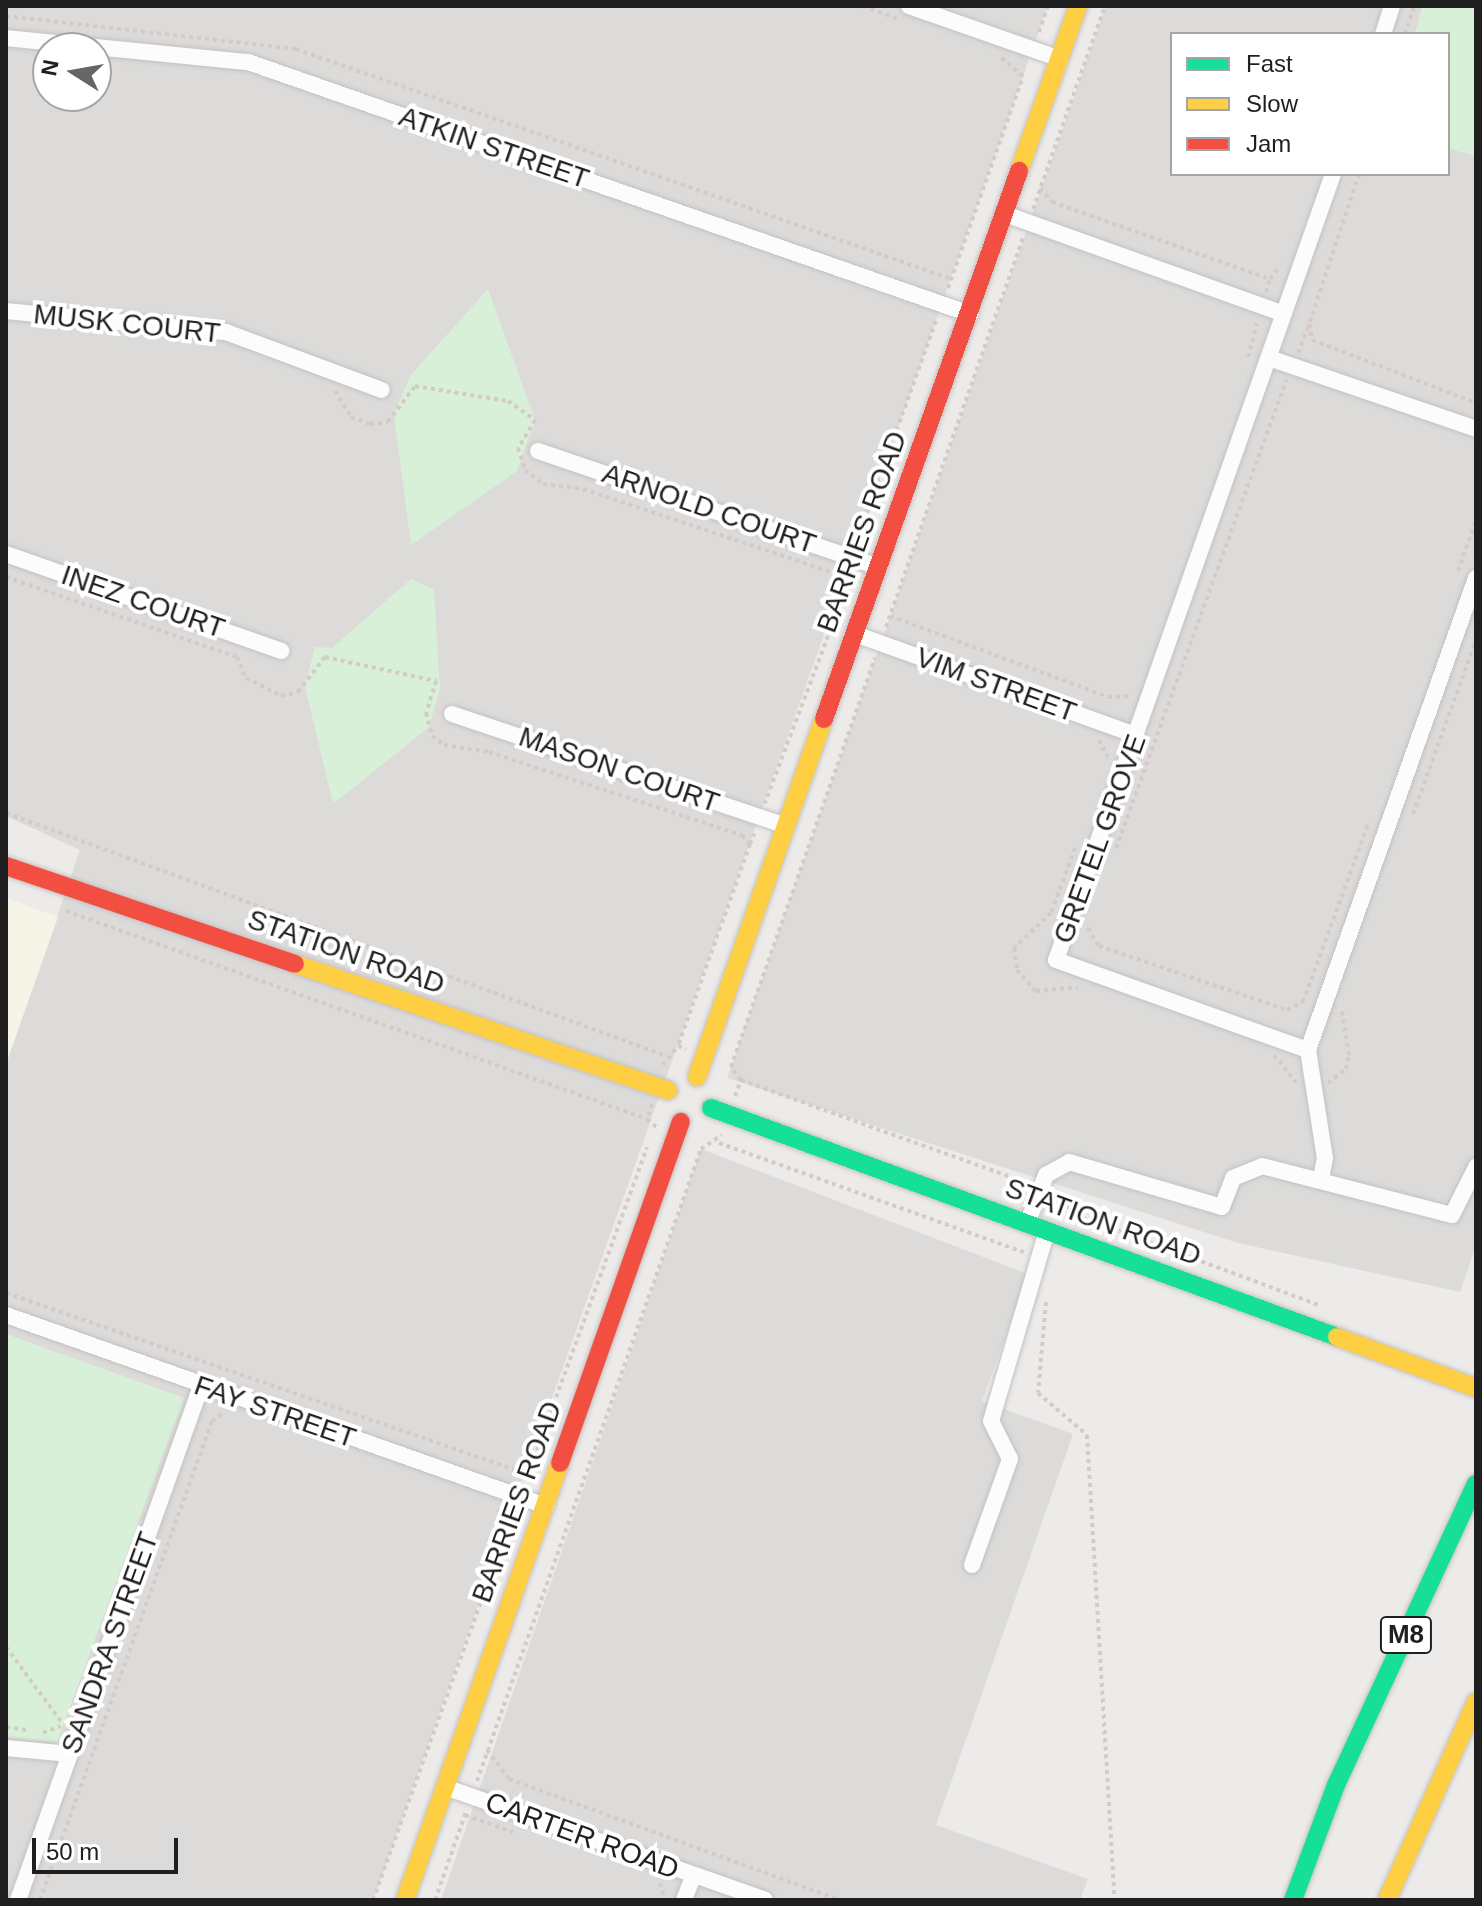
<!DOCTYPE html>
<style>
body{margin:0}
#map{position:relative;width:1482px;height:1906px;overflow:hidden;background:#edebe9;font-family:Arial,sans-serif}
div>[style]{position:absolute}
.residential>*{inset:0;background:#dcdbda}
.education>*{inset:0;background:#f5f4e6}
.park>*{inset:0;background:#d9f0d8}
.path>*{height:4px;margin-top:-2px;transform-origin:0;background:repeating-linear-gradient(90deg,#d5cac8 0 4px,transparent 0 8px)}
.roads{filter:drop-shadow(0 0 2px #c3c2c1) drop-shadow(0 0 2px #c3c2c1)}
.street>*{height:16px;margin:-8px;padding:0 8px;transform-origin:8px;border-radius:8px;background:#fcfcfc}
.fast>*{height:18px;margin:-9px;padding:0 9px;transform-origin:9px;border-radius:9px;background:#16e098}
.slow>*{height:18px;margin:-9px;padding:0 9px;transform-origin:9px;border-radius:9px;background:#ffcf43}
.jam>*{height:18px;margin:-9px;padding:0 9px;transform-origin:9px;border-radius:9px;background:#f24e42}
span{translate:-50% -50%;white-space:nowrap;text-align:center;line-height:1.15;-webkit-text-stroke:8px #fff;paint-order:stroke}
.shield-label span{padding:2px 6px;background:#fff;border:2px solid;border-radius:6px;-webkit-text-stroke-width:0}
.shield-label{font-size:26px;color:#1f1f1f;font-weight:700}
.street-label{font-size:28px;color:#1f1f1f}
.frame{position:absolute;inset:0;border:8px solid #1f1f1f;pointer-events:none}
.legend{position:absolute;left:1170px;top:32px;width:280px;height:144px;box-sizing:border-box;background:#fff;border:2px solid #a5a5a5;margin:0;padding:10px 14px;list-style:none;font-size:24px;color:#1f1f1f}
.legend li{display:flex;align-items:center;gap:16px;height:40px}
.legend b{width:40px;border:2px solid #a5a5a5}
.north{position:absolute;left:32px;top:32px;width:80px;height:80px;box-sizing:border-box;background:#fff;border:2px solid #a5a5a5;border-radius:50%;rotate:281deg;font-size:22px;font-weight:700;line-height:32px;text-align:center;color:#1f1f1f}
.north::after{content:'';display:block;margin:auto;width:28px;height:36px;background:#676666;clip-path:polygon(50% 0,100% 100%,50% 72%,0 100%)}
.scale{position:absolute;left:32px;top:1838px;width:146px;height:36px;box-sizing:border-box;border:4px solid #1f1f1f;border-top:0;padding-left:10px;font-size:24px;line-height:28px;white-space:nowrap;color:#1f1f1f;-webkit-text-stroke:6px #fff;paint-order:stroke}
</style>
<div id="map">
<div class="residential">
<div style="clip-path:polygon(evenodd,6px 6px,1048px 6px,373px 1900px,6px 1900px,6px 1064px,80px 850px,6px 816px,6px 6px,48px 48px,96px 48px,96px 96px,48px 96px,48px 48px)"></div>
<div style="clip-path:polygon(1106px 6px,1423px 6px,1415px 34px,1172px 34px,1172px 174px,1448px 174px,1448px 148px,1476px 156px,1476px 1246px,1460px 1292px,1238px 1243px,727px 1078px)"></div>
<div style="clip-path:polygon(701px 1149px,1028px 1274px,982px 1401px,1073px 1434px,936px 1825px,1088px 1879px,1080px 1900px,441px 1900px)"></div>
</div>
<div class="education">
<div style="clip-path:polygon(6px 898px,58px 917px,6px 1064px)"></div>
</div>
<div class="park">
<div style="clip-path:polygon(1423px 6px,1476px 6px,1476px 156px,1448px 148px,1448px 34px,1415px 34px)"></div>
<div style="clip-path:polygon(488px 289px,535px 420px,517px 471px,411px 545px,394px 415px,410px 376px)"></div>
<div style="clip-path:polygon(411px 579px,434px 590px,440px 689px,429px 727px,333px 804px,305px 686px,315px 647px,332px 648px)"></div>
<div style="clip-path:polygon(6px 1334px,184px 1398px,57px 1742px,6px 1737px)"></div>
</div>
<div class="path">
<div style="left:863px;top:6px;width:37px;rotate:20deg"></div>
<div style="left:6px;top:16px;width:292px;rotate:6.5deg"></div>
<div style="left:296px;top:49px;width:694px;rotate:19.35deg"></div>
<div style="left:1039px;top:32px;width:28px;rotate:-71deg"></div>
<div style="left:1405px;top:34px;width:29px;rotate:-72deg"></div>
<div style="left:1359px;top:174px;width:158px;rotate:108.4deg"></div>
<div style="left:1309px;top:324px;width:16px;rotate:79deg"></div>
<div style="left:1312px;top:340px;width:176px;rotate:21deg"></div>
<div style="left:1040px;top:188px;width:18px;rotate:49deg"></div>
<div style="left:1052px;top:202px;width:231px;rotate:19.5deg"></div>
<div style="left:1270px;top:279px;width:16px;rotate:-52deg"></div>
<div style="left:1033px;top:209px;width:215px;rotate:-70.5deg"></div>
<div style="left:948px;top:288px;width:225px;rotate:-70.5deg"></div>
<div style="left:1023px;top:76px;width:30px;rotate:-140deg"></div>
<div style="left:1266px;top:292px;width:14px;rotate:-73deg"></div>
<div style="left:1298px;top:353px;width:31px;rotate:-69deg"></div>
<div style="left:1248px;top:357px;width:35px;rotate:-75deg"></div>
<div style="left:335px;top:391px;width:31px;rotate:58deg"></div>
<div style="left:351px;top:417px;width:20px;rotate:20deg"></div>
<div style="left:370px;top:424px;width:18px;rotate:-6deg"></div>
<div style="left:388px;top:422px;width:45px;rotate:-53.1deg"></div>
<div style="left:415px;top:386px;width:94px;rotate:9.2deg"></div>
<div style="left:508px;top:401px;width:33px;rotate:35deg"></div>
<div style="left:535px;top:420px;width:33px;rotate:121deg"></div>
<div style="left:518px;top:448px;width:23px;rotate:72deg"></div>
<div style="left:525px;top:470px;width:23px;rotate:38deg"></div>
<div style="left:543px;top:484px;width:40px;rotate:7.1deg"></div>
<div style="left:583px;top:489px;width:268px;rotate:18.5deg"></div>
<div style="left:837px;top:574px;width:19px;rotate:65deg"></div>
<div style="left:845px;top:591px;width:227px;rotate:110.7deg"></div>
<div style="left:856px;top:543px;width:236px;rotate:-70.2deg"></div>
<div style="left:1458px;top:571px;width:54px;rotate:-70.6deg"></div>
<div style="left:6px;top:577px;width:244px;rotate:19.1deg"></div>
<div style="left:237px;top:657px;width:23px;rotate:67deg"></div>
<div style="left:246px;top:678px;width:39px;rotate:27deg"></div>
<div style="left:281px;top:696px;width:17px;rotate:-13deg"></div>
<div style="left:298px;top:692px;width:44px;rotate:-52.4deg"></div>
<div style="left:325px;top:657px;width:114px;rotate:12.2deg"></div>
<div style="left:436px;top:681px;width:34px;rotate:107deg"></div>
<div style="left:426px;top:713px;width:24px;rotate:75deg"></div>
<div style="left:432px;top:736px;width:15px;rotate:37deg"></div>
<div style="left:444px;top:745px;width:46px;rotate:8.8deg"></div>
<div style="left:489px;top:752px;width:266px;rotate:18.2deg"></div>
<div style="left:742px;top:835px;width:12px;rotate:48deg"></div>
<div style="left:750px;top:844px;width:214px;rotate:109.6deg"></div>
<div style="left:890px;top:616px;width:233px;rotate:20.4deg"></div>
<div style="left:1108px;top:697px;width:21px;rotate:-3deg"></div>
<div style="left:886px;top:627px;width:415px;rotate:-70.6deg"></div>
<div style="left:1099px;top:740px;width:19px;rotate:62deg"></div>
<div style="left:6px;top:813px;width:703px;rotate:20.21deg"></div>
<div style="left:1413px;top:814px;width:185px;rotate:-70.1deg"></div>
<div style="left:750px;top:844px;width:11px;rotate:-68deg"></div>
<div style="left:1075px;top:848px;width:69px;rotate:110.3deg"></div>
<div style="left:1051px;top:913px;width:51px;rotate:136.6deg"></div>
<div style="left:1014px;top:948px;width:22px;rotate:82deg"></div>
<div style="left:1017px;top:970px;width:28px;rotate:48deg"></div>
<div style="left:1036px;top:991px;width:42px;rotate:-5.4deg"></div>
<div style="left:1116px;top:848px;width:499px;rotate:-70deg"></div>
<div style="left:66px;top:911px;width:617px;rotate:19.7deg"></div>
<div style="left:1088px;top:928px;width:21px;rotate:59deg"></div>
<div style="left:1099px;top:946px;width:199px;rotate:18.8deg"></div>
<div style="left:1287px;top:1010px;width:18px;rotate:-27deg"></div>
<div style="left:1303px;top:1002px;width:189px;rotate:-69.9deg"></div>
<div style="left:1274px;top:1055px;width:35px;rotate:51deg"></div>
<div style="left:663px;top:1065px;width:24px;rotate:-52deg"></div>
<div style="left:678px;top:1046px;width:9px;rotate:18deg"></div>
<div style="left:741px;top:1080px;width:302px;rotate:19.8deg"></div>
<div style="left:1328px;top:1083px;width:23px;rotate:-38deg"></div>
<div style="left:1346px;top:1069px;width:14px;rotate:-78deg"></div>
<div style="left:1349px;top:1055px;width:45px;rotate:-99deg"></div>
<div style="left:735px;top:1096px;width:17px;rotate:-69deg"></div>
<div style="left:741px;top:1080px;width:16px;rotate:-128deg"></div>
<div style="left:731px;top:1067px;width:434px;rotate:-70.6deg"></div>
<div style="left:652px;top:1104px;width:16px;rotate:108deg"></div>
<div style="left:647px;top:1119px;width:16px;rotate:40deg"></div>
<div style="left:719px;top:1143px;width:324px;rotate:19.7deg"></div>
<div style="left:1056px;top:1193px;width:28px;rotate:49deg"></div>
<div style="left:1074px;top:1214px;width:264px;rotate:20.4deg"></div>
<div style="left:6px;top:1293px;width:542px;rotate:19.17deg"></div>
<div style="left:518px;top:1471px;width:13px;rotate:-29deg"></div>
<div style="left:1046px;top:1302px;width:91px;rotate:95deg"></div>
<div style="left:1038px;top:1393px;width:65px;rotate:40.6deg"></div>
<div style="left:1087px;top:1435px;width:466px;rotate:86.6deg"></div>
<div style="left:526px;top:1480px;width:354px;rotate:-70deg"></div>
<div style="left:498px;top:1509px;width:18px;rotate:49deg"></div>
<div style="left:6px;top:1647px;width:94px;rotate:53.6deg"></div>
<div style="left:6px;top:1727px;width:21px;rotate:8deg"></div>
<div style="left:43px;top:1733px;width:19px;rotate:-21deg"></div>
<div style="left:487px;top:1750px;width:36px;rotate:53deg"></div>
<div style="left:509px;top:1779px;width:351px;rotate:20.1deg"></div>
<div style="left:477px;top:1781px;width:671px;rotate:-70.48deg"></div>
<div style="left:701px;top:1149px;width:25px;rotate:-34deg"></div>
<div style="left:465px;top:1815px;width:51px;rotate:19.5deg"></div>
<div style="left:660px;top:1883px;width:18px;rotate:74deg"></div>
<div style="left:40px;top:1900px;width:509px;rotate:-70.25deg"></div>
<div style="left:212px;top:1421px;width:16px;rotate:-35deg"></div>
<div style="left:373px;top:1900px;width:414px;rotate:-70.1deg"></div>
<div style="left:435px;top:1900px;width:93px;rotate:-70.6deg"></div>
</div>
<div class="roads">
<div class="street">
<div style="left:909px;top:6px;width:160px;rotate:19.3deg"></div>
<div style="left:1383px;top:34px;width:29px;rotate:-72deg"></div>
<div style="left:6px;top:38px;width:243px;rotate:5.7deg"></div>
<div style="left:248px;top:62px;width:765px;rotate:19.24deg"></div>
<div style="left:1333px;top:174px;width:833px;rotate:109.41deg"></div>
<div style="left:1056px;top:960px;width:268px;rotate:19.7deg"></div>
<div style="left:1308px;top:1050px;width:501px;rotate:-70.41deg"></div>
<div style="left:1005px;top:214px;width:296px;rotate:19.7deg"></div>
<div style="left:6px;top:311px;width:221px;rotate:5.5deg"></div>
<div style="left:226px;top:332px;width:166px;rotate:20.4deg"></div>
<div style="left:1269px;top:358px;width:219px;rotate:18.9deg"></div>
<div style="left:538px;top:451px;width:360px;rotate:18.8deg"></div>
<div style="left:6px;top:554px;width:292px;rotate:19.4deg"></div>
<div style="left:855px;top:634px;width:299px;rotate:19.8deg"></div>
<div style="left:452px;top:714px;width:352px;rotate:18.5deg"></div>
<div style="left:1308px;top:1050px;width:109px;rotate:81.1deg"></div>
<div style="left:1325px;top:1158px;width:21px;rotate:101deg"></div>
<div style="left:1027px;top:1224px;width:53px;rotate:-68.8deg"></div>
<div style="left:1046px;top:1175px;width:26px;rotate:-29deg"></div>
<div style="left:1069px;top:1162px;width:159px;rotate:16.4deg"></div>
<div style="left:1222px;top:1207px;width:31px;rotate:-69deg"></div>
<div style="left:1233px;top:1178px;width:31px;rotate:-22deg"></div>
<div style="left:1262px;top:1166px;width:196px;rotate:14.5deg"></div>
<div style="left:1452px;top:1215px;width:54px;rotate:-63.4deg"></div>
<div style="left:6px;top:1315px;width:573px;rotate:19.48deg"></div>
<div style="left:972px;top:1565px;width:113px;rotate:-70.3deg"></div>
<div style="left:1010px;top:1459px;width:42px;rotate:-116.6deg"></div>
<div style="left:991px;top:1421px;width:198px;rotate:-73.6deg"></div>
<div style="left:6px;top:1748px;width:64px;rotate:5.4deg"></div>
<div style="left:445px;top:1787px;width:339px;rotate:19.4deg"></div>
<div style="left:18px;top:1900px;width:546px;rotate:-70.4deg"></div>
<div style="left:684px;top:1900px;width:26px;rotate:-69deg"></div>
</div>
<div class="fast">
<div style="left:711px;top:1108px;width:667px;rotate:20.09deg"></div>
<div style="left:1293px;top:1900px;width:123px;rotate:-69.5deg"></div>
<div style="left:1336px;top:1785px;width:332px;rotate:-65.1deg"></div>
</div>
<div class="slow">
<div style="left:1019px;top:171px;width:175px;rotate:-70.3deg"></div>
<div style="left:295px;top:964px;width:394px;rotate:18.7deg"></div>
<div style="left:697px;top:1077px;width:380px;rotate:-70.5deg"></div>
<div style="left:1337px;top:1337px;width:148px;rotate:20.1deg"></div>
<div style="left:405px;top:1900px;width:464px;rotate:-70.5deg"></div>
<div style="left:1387px;top:1900px;width:217px;rotate:-65.8deg"></div>
</div>
<div class="jam">
<div style="left:824px;top:719px;width:582px;rotate:-70.41deg"></div>
<div style="left:6px;top:866px;width:305px;rotate:18.7deg"></div>
<div style="left:560px;top:1463px;width:362px;rotate:-70.5deg"></div>
</div>
</div>
<div class="shield-label">
<span style="left:1406px;top:1635px">M8</span>
</div>
<div class="street-label">
<span style="left:494px;top:148px;rotate:19deg">ATKIN STREET</span>
<span style="left:127px;top:324px;rotate:6deg">MUSK COURT</span>
<span style="left:709px;top:509px;rotate:19deg">ARNOLD COURT</span>
<span style="left:862px;top:532px;rotate:-70deg">BARRIES ROAD</span>
<span style="left:143px;top:602px;rotate:19deg">INEZ COURT</span>
<span style="left:996px;top:685px;rotate:20deg">VIM STREET</span>
<span style="left:619px;top:770px;rotate:19deg">MASON COURT</span>
<span style="left:1100px;top:839px;rotate:-70deg">GRETEL GROVE</span>
<span style="left:346px;top:952px;rotate:19deg">STATION ROAD</span>
<span style="left:1103px;top:1222px;rotate:20deg">STATION ROAD</span>
<span style="left:275px;top:1412px;rotate:19deg">FAY STREET</span>
<span style="left:517px;top:1502px;rotate:-70deg">BARRIES ROAD</span>
<span style="left:110px;top:1643px;rotate:-70deg">SANDRA STREET</span>
<span style="left:582px;top:1836px;rotate:20deg">CARTER ROAD</span>
</div>
<div class="frame"></div>
<ul class="legend">
<li><b style="height:10px;background:#16e098"></b>Fast</li>
<li><b style="height:10px;background:#ffcf43"></b>Slow</li>
<li><b style="height:10px;background:#f24e42"></b>Jam</li>
</ul>
<div class="north">N</div>
<div class="scale">50 m</div>
</div>
